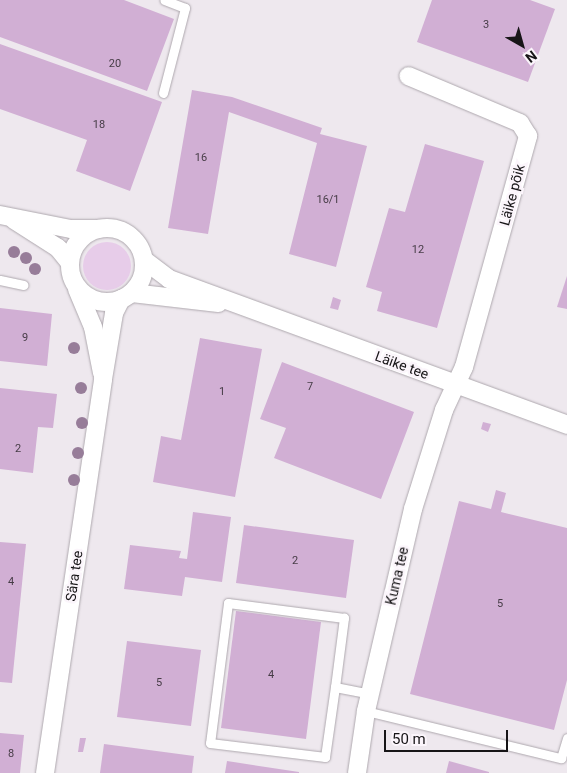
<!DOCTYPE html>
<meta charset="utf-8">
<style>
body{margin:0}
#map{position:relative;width:567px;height:773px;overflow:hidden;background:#eee8ee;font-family:Roboto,sans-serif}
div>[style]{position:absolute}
.green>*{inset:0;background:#e7cce9}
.round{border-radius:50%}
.building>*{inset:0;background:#d1afd4}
.roads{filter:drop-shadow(0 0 1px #aea8ae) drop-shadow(0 0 1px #aea8ae)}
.lane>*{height:9px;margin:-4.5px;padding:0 4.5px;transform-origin:4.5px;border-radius:4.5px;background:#fff}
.street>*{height:18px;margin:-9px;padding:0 9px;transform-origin:9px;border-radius:9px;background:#fff}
.street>.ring{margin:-9px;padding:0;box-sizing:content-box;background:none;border:18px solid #fff;border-radius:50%}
.trees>*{width:12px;height:12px;margin:-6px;border-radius:50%;background:#977d99}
span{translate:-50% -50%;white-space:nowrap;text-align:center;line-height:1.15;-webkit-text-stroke:5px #fbf5fb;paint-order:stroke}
.number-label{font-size:11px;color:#463c46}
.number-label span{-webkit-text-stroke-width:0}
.street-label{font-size:14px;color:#171517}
.north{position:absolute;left:497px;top:20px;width:50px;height:50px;-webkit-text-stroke:4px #fbf5fb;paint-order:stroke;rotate:142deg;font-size:14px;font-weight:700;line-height:20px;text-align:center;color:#171517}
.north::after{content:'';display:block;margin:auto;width:18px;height:22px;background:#171517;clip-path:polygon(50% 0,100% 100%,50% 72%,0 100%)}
.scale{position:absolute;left:384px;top:730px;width:124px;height:22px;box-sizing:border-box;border:2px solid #171517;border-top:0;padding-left:6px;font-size:15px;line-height:18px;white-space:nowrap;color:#171517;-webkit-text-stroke:4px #fbf5fb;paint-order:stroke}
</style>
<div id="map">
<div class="green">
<div class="round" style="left:83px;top:242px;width:48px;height:48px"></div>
</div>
<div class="building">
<div style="clip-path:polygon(0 0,124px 0,174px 19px,147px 91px,0 37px)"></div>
<div style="clip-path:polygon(432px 0,530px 0,555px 9px,528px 82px,417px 42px)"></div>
<div style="clip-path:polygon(0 44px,162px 102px,130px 191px,76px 171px,87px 140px,0 109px)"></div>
<div style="clip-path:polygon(192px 90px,232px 97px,322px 128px,320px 134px,367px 146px,336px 267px,289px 254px,317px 143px,229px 112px,208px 234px,168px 228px)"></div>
<div style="clip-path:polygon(425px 144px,484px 161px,437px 328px,377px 311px,382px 292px,366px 287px,389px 208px,405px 212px)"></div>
<div style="clip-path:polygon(567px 276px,567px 309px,557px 307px)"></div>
<div style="clip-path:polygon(333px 297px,341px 300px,338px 310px,330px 308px)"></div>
<div style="clip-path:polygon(0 308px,52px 314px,47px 366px,0 361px)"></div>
<div style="clip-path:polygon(200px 338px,262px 349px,235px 497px,153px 482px,161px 436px,181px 440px)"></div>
<div style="clip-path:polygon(282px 362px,414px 412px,381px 499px,274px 458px,286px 428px,260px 419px)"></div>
<div style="clip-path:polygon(0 388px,57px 394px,53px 428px,38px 427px,33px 473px,0 469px)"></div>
<div style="clip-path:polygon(483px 422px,491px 424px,488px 432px,481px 429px)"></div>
<div style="clip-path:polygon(496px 490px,506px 493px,501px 512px,567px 528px,567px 680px,554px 730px,410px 694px,459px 501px,491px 509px)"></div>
<div style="clip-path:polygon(193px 512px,231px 517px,222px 582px,185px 577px,182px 596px,124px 589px,130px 545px,181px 551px,179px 558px,187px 559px)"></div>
<div style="clip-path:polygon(244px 525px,354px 540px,346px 598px,236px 583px)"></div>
<div style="clip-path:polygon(0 542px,26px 544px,12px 683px,0 682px)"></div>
<div style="clip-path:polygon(236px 611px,321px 622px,306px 739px,221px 728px)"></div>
<div style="clip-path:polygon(127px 641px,201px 650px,191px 726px,117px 717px)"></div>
<div style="clip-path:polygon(0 733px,24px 735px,20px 773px,0 773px)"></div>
<div style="clip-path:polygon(80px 738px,86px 738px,83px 752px,78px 752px)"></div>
<div style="clip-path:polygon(104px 744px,194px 756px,192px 773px,100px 773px)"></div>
<div style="clip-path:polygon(227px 761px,299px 772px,299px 773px,225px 773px)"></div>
<div style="clip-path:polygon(449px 761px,489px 772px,489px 773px,446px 773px)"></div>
</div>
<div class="roads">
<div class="lane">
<div style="left:163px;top:93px;width:88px;rotate:-75.5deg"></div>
<div style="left:185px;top:8px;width:22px;rotate:-159deg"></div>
<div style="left:0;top:280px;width:24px;rotate:12deg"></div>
<div style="left:335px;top:687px;width:70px;rotate:-82.6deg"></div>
<div style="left:344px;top:618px;width:117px;rotate:-172.6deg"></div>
<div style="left:228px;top:603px;width:141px;rotate:97.3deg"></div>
<div style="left:210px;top:743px;width:116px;rotate:6.9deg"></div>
<div style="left:325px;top:757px;width:71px;rotate:-81.9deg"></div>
<div style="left:335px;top:687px;width:36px;rotate:11deg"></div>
<div style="left:366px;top:711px;width:201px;rotate:13.6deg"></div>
<div style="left:561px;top:758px;width:21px;rotate:-73deg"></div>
</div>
<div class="street">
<div style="left:0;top:215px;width:72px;rotate:11.2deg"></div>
<div style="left:71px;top:229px;width:28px"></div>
<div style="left:14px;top:220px;width:52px;rotate:32.5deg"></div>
<div style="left:58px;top:248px;width:19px;rotate:51deg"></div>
<div class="ring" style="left:70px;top:228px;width:56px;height:56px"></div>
<div style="left:144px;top:260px;width:31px;rotate:37deg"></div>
<div style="left:169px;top:279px;width:424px;rotate:20.1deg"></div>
<div style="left:77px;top:289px;width:41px;rotate:67.2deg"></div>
<div style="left:93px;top:327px;width:47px;rotate:78.9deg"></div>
<div style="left:132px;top:293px;width:87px;rotate:6.6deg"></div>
<div style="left:45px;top:773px;width:398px;rotate:-81.6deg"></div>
<div style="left:103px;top:379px;width:67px;rotate:-80.5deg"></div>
<div style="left:114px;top:313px;width:16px;rotate:-63deg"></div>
<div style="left:357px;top:773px;width:63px;rotate:-81.7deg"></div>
<div style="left:366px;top:711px;width:207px;rotate:-76.9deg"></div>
<div style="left:413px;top:509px;width:104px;rotate:-72.6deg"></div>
<div style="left:444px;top:410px;width:47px;rotate:-65.1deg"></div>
<div style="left:464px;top:367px;width:240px;rotate:-74.5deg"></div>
<div style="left:528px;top:136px;width:15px;rotate:-122deg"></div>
<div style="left:520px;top:123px;width:121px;rotate:-157.2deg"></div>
</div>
</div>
<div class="trees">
<div style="left:14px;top:252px"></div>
<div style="left:26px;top:258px"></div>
<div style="left:35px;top:269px"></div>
<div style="left:74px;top:348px"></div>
<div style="left:81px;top:388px"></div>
<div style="left:82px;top:423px"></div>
<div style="left:78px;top:453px"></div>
<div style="left:74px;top:480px"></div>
</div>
<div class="number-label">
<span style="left:486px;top:25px">3</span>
<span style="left:115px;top:64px">20</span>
<span style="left:99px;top:125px">18</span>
<span style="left:201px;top:158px">16</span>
<span style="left:328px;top:200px">16/1</span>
<span style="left:418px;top:250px">12</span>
<span style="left:25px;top:338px">9</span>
<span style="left:310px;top:387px">7</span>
<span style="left:222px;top:392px">1</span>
<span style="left:18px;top:449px">2</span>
<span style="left:295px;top:561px">2</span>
<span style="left:11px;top:582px">4</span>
<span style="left:500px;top:604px">5</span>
<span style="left:271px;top:675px">4</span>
<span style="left:159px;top:683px">5</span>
<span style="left:11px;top:754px">8</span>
</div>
<div class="street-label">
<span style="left:512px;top:195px;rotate:-75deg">Läike põik</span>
<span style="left:402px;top:365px;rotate:20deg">Läike tee</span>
<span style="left:74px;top:576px;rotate:-82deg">Sära tee</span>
<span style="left:397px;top:576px;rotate:-77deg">Kuma tee</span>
</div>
<div class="north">N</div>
<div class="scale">50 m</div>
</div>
